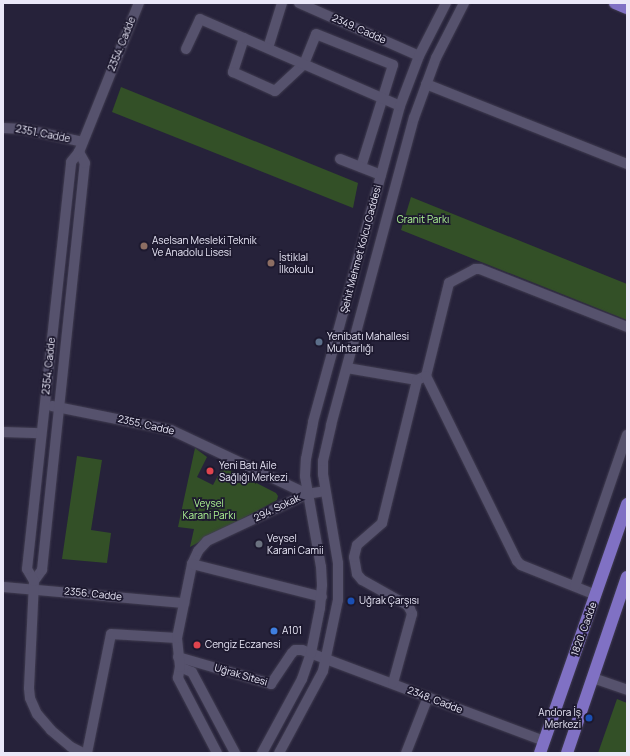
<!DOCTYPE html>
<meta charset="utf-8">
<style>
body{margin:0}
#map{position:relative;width:630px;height:756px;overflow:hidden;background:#26223a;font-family:Manrope,sans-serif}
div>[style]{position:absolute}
.green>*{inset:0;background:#335027}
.roads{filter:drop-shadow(0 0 1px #403c50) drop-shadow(0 0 1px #403c50)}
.minor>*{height:10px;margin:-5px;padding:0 5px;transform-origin:5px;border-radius:5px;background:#56526d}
.major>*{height:12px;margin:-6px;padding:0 6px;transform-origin:6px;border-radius:6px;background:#8071c4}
.dots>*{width:11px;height:11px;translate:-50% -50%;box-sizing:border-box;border:2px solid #1d192f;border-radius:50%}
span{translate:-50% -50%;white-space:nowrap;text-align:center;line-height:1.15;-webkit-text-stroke:3.5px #1d192f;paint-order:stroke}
.street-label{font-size:10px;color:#eae8f8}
.park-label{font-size:10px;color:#adf493}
.poi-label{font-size:10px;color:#eae8f8}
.left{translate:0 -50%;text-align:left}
.right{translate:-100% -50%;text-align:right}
.frame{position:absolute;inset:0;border:4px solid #eae8f8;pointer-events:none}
</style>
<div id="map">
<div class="green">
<div style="clip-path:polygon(121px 87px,358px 183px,353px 208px,112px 112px)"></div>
<div style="clip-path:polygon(411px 197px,627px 284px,627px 320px,401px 230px)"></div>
<div style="clip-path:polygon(195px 448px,207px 457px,197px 477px,213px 485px,223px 466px,276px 493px,278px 496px,277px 500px,190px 547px,194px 529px,178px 527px)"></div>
<div style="clip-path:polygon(77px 456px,102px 460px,91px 530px,111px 533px,107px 563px,62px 559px)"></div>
<div style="clip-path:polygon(617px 699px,627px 703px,627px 753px,598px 753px)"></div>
</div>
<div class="roads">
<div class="minor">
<div style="left:299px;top:3px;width:131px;rotate:23.8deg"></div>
<div style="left:244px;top:38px;width:36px;rotate:108deg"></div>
<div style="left:233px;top:72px;width:46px;rotate:24.3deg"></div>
<div style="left:275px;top:91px;width:40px;rotate:-43deg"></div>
<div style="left:304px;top:64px;width:32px;rotate:-68deg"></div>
<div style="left:316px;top:34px;width:83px;rotate:21.9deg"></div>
<div style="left:393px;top:65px;width:107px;rotate:107.4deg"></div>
<div style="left:268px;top:48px;width:47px;rotate:-72.7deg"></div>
<div style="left:186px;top:49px;width:33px;rotate:-65deg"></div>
<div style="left:200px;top:19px;width:218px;rotate:23.5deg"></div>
<div style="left:426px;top:84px;width:216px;rotate:21.7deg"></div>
<div style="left:3px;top:128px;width:20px;rotate:3deg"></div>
<div style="left:23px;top:129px;width:61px;rotate:12.2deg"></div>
<div style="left:340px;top:159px;width:44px;rotate:21.3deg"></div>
<div style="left:347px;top:368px;width:71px;rotate:9.7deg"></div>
<div style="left:417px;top:380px;width:10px;rotate:-24deg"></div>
<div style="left:426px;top:376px;width:96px;rotate:-76.1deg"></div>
<div style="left:449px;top:283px;width:30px;rotate:-28deg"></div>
<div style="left:475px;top:269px;width:5px"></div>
<div style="left:480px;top:269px;width:158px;rotate:21.5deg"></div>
<div style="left:426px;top:376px;width:206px;rotate:63.8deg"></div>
<div style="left:517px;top:561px;width:6px;rotate:45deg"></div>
<div style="left:521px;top:565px;width:81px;rotate:21.8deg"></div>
<div style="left:52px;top:406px;width:121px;rotate:11.4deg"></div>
<div style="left:171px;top:430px;width:150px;rotate:25.2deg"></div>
<div style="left:3px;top:432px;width:38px;rotate:2deg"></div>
<div style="left:192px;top:564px;width:14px;rotate:-65deg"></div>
<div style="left:198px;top:551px;width:13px;rotate:-48deg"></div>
<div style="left:207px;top:541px;width:110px;rotate:-25.2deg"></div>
<div style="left:307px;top:494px;width:18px;rotate:-9deg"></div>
<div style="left:34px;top:581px;width:14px;rotate:-54deg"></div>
<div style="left:42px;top:570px;width:409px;rotate:-84deg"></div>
<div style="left:85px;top:163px;width:13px;rotate:-119deg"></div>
<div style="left:575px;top:586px;width:160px;rotate:-71deg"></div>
<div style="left:3px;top:587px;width:182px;rotate:5.1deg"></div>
<div style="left:178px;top:657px;width:97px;rotate:16.2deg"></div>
<div style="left:271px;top:684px;width:37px;rotate:-56deg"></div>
<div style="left:292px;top:653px;width:4px;rotate:-45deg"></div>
<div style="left:295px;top:650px;width:7px"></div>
<div style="left:302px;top:650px;width:259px;rotate:20.6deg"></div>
<div style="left:180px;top:667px;width:13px;rotate:23deg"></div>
<div style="left:192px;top:672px;width:92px;rotate:62deg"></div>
<div style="left:593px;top:678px;width:36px;rotate:19deg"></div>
<div style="left:393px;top:683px;width:72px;rotate:-74.6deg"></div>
<div style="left:412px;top:614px;width:5px;rotate:-112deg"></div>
<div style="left:410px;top:609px;width:5px;rotate:-127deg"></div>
<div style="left:407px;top:605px;width:51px;rotate:-150.9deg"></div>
<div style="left:362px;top:580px;width:8px;rotate:-130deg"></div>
<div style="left:357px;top:574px;width:17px;rotate:-100deg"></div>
<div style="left:354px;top:557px;width:12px;rotate:-76deg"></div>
<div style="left:357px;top:545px;width:33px;rotate:-41deg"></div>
<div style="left:382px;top:523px;width:147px;rotate:-76.2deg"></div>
<div style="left:83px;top:753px;width:13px;rotate:-153deg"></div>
<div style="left:71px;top:747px;width:26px;rotate:-140deg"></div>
<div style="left:51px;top:730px;width:21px;rotate:-131deg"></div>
<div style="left:37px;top:714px;width:17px;rotate:-114deg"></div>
<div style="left:30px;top:698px;width:10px;rotate:-96deg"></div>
<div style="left:29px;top:688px;width:107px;rotate:-87.3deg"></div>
<div style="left:34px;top:581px;width:14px;rotate:-120deg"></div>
<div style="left:27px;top:569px;width:409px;rotate:-83.8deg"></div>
<div style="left:71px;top:162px;width:13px;rotate:-51deg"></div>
<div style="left:79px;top:152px;width:161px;rotate:-68.1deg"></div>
<div style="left:87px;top:753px;width:121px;rotate:-78.6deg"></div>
<div style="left:111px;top:634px;width:66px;rotate:3.5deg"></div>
<div style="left:217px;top:753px;width:85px;rotate:-117.5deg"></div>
<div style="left:178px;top:678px;width:11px;rotate:-80deg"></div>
<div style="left:180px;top:667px;width:29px;rotate:-96deg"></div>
<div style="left:177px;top:638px;width:76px;rotate:-78.5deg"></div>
<div style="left:192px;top:564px;width:134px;rotate:14.2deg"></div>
<div style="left:262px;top:753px;width:84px;rotate:-61.6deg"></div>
<div style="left:302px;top:679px;width:28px;rotate:-71deg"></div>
<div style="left:311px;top:653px;width:46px;rotate:-78.7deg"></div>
<div style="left:320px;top:608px;width:23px;rotate:-85deg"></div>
<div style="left:322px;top:585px;width:18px;rotate:-93deg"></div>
<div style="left:321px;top:567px;width:92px;rotate:-100deg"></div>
<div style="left:305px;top:476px;width:17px;rotate:-87deg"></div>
<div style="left:306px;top:459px;width:38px;rotate:-79deg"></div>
<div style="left:313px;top:422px;width:328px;rotate:-74.6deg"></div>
<div style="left:400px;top:106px;width:53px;rotate:-69.2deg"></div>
<div style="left:419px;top:56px;width:59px;rotate:-63deg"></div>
<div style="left:279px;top:753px;width:93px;rotate:-61.8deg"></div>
<div style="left:323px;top:671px;width:73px;rotate:-78.1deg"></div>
<div style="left:338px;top:600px;width:37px;rotate:-90deg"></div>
<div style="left:338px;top:563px;width:90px;rotate:-99.6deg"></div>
<div style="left:323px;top:474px;width:13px;rotate:-90deg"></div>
<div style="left:323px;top:461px;width:37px;rotate:-77deg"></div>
<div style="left:331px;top:425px;width:318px;rotate:-74.9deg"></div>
<div style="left:414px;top:118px;width:64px;rotate:-69.9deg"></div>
<div style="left:436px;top:58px;width:62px;rotate:-63deg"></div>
<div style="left:406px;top:753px;width:60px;rotate:-68.6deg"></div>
</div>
<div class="major">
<div style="left:615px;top:3px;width:13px;rotate:23deg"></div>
<div style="left:540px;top:753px;width:264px;rotate:-70.7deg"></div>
<div style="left:567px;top:753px;width:186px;rotate:-71.2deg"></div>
</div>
</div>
<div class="dots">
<div style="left:144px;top:246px;background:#8d6e63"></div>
<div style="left:271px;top:263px;background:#8d6e63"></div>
<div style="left:319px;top:342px;background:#5c6f8a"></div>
<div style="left:210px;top:471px;background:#e0444e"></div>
<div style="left:259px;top:544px;background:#6b7280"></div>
<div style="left:351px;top:601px;background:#1a4fb4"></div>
<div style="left:274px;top:631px;background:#3f7fe0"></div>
<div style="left:197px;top:645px;background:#e0444e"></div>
<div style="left:589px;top:718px;background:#1a4fb4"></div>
</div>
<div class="street-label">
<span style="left:359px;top:29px;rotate:24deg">2349. Cadde</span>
<span style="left:122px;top:44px;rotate:-68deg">2354. Cadde</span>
<span style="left:43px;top:134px;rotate:11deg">2351. Cadde</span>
<span style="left:361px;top:249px;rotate:-75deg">Şehit Mehmet Kolcu Caddesi</span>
<span style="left:49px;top:366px;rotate:-84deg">2354. Cadde</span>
<span style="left:146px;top:425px;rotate:13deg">2355. Cadde</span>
<span style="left:277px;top:508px;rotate:-26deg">294. Sokak</span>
<span style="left:93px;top:594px;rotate:6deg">2356. Cadde</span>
<span style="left:584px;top:629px;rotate:-70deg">1820. Cadde</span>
<span style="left:241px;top:675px;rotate:16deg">Uğrak Sitesi</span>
<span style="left:435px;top:700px;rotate:21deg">2348. Cadde</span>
</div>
<div class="park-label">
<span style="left:423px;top:220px">Granit Parkı</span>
<span style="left:209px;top:509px">Veysel<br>Karani Parkı</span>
</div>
<div class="poi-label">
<span class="left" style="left:152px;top:246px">Aselsan Mesleki Teknik<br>Ve Anadolu Lisesi</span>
<span class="left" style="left:279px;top:263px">İstiklal<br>İlkokulu</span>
<span class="left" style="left:327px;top:342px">Yenibatı Mahallesi<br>Muhtarlığı</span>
<span class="left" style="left:219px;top:471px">Yeni Batı Aile<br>Sağlığı Merkezi</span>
<span class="left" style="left:267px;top:544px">Veysel<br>Karani Camii</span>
<span class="left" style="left:359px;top:601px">Uğrak Çarşısı</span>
<span class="left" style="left:282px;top:631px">A101</span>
<span class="left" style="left:205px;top:645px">Cengiz Eczanesi</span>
<span class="right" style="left:581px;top:718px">Andora İş<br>Merkezi</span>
</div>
<div class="frame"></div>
</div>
